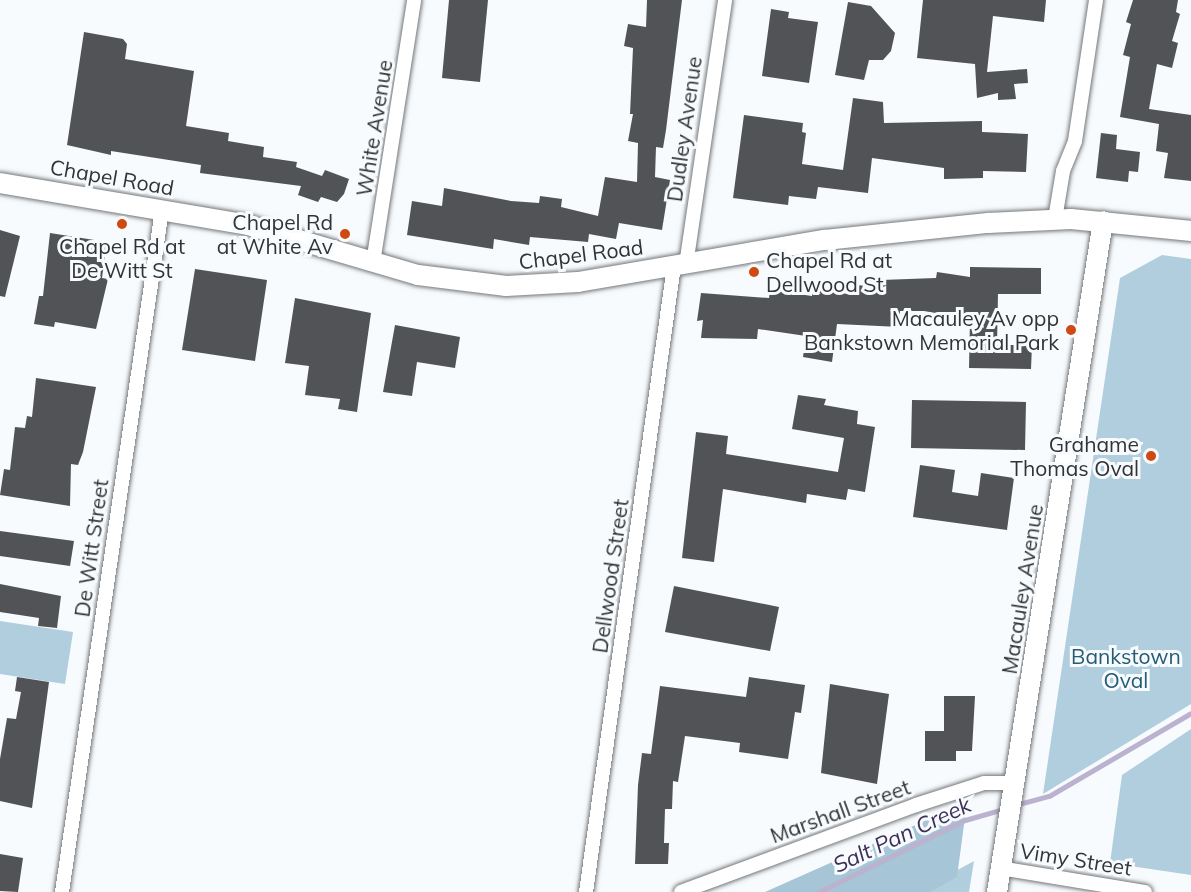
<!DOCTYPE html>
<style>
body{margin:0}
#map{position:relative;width:1191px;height:892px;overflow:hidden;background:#f7fbfe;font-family:Mulish,sans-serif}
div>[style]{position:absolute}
.green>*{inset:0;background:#b1cede}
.forest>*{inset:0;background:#a6c5d6}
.stream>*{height:5px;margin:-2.5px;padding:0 2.5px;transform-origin:2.5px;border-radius:2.5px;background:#bab2ce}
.building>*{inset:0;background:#525356}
.roads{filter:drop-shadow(0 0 2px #75787a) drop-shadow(0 0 2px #75787a)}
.street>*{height:14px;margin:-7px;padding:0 7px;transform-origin:7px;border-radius:7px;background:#fff}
.secondary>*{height:20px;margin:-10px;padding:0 10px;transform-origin:10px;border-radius:10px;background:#fff}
.dots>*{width:16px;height:16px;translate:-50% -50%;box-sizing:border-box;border:3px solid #f7fbfe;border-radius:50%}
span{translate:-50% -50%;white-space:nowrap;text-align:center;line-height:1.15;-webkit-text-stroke:6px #f7fbfe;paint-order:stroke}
.street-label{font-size:21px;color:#323334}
.poi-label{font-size:21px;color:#323334}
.right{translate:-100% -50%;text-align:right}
.left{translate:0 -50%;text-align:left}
.park-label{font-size:21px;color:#265b76}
.water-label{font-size:22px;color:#3d2e57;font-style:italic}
</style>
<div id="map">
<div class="green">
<div style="clip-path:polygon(1162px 255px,1191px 259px,1191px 704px,1043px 794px,1120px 278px)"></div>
<div style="clip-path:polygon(0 621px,73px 632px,65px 684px,0 674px)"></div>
<div style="clip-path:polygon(1191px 729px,1191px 875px,1110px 863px,1122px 775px)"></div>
<div style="clip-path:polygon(974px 861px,969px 892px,917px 892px)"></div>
</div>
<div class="forest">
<div style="clip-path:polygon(967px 802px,957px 877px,930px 892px,765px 892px)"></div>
</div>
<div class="stream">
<div style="left:1015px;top:805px;width:35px;rotate:-15deg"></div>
<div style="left:1049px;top:796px;width:164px;rotate:-30.3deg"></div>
<div style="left:819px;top:892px;width:163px;rotate:-26.3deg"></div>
<div style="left:965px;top:820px;width:44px;rotate:-15.9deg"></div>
</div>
<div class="building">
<div style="clip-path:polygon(449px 0,488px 0,480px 82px,442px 78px)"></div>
<div style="clip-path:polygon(647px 0,682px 0,666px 130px,663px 148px,656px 147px,655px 177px,670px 180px,662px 230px,619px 223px,616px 239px,589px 234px,588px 242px,530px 237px,529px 245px,494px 239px,493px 249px,407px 235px,412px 201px,442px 206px,444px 188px,511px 201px,539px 203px,540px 196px,562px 199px,561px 207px,598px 216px,605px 177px,637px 182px,638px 143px,628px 141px,633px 114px,630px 114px,633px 48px,624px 46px,628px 24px,646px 27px)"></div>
<div style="clip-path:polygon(923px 0,1046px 0,1044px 22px,993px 16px,987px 72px,1027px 69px,1028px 83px,1014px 84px,1016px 99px,998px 100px,998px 93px,977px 98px,975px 64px,917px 58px)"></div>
<div style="clip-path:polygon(1133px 0,1178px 0,1176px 12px,1180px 14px,1172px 41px,1178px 43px,1172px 68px,1157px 64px,1149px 109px,1191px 115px,1191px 181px,1164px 178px,1168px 153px,1156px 151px,1159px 124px,1120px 117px,1130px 57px,1123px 55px,1131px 24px,1126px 22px)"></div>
<div style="clip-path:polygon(848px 2px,871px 6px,895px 33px,891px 51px,883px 60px,869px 60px,864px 80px,835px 75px)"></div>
<div style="clip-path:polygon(771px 9px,789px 12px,788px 18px,818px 22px,809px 83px,762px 76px)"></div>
<div style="clip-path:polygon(84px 32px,123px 39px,127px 44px,125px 59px,194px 71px,186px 126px,229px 133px,228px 141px,264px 147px,263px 157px,297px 162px,296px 167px,322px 176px,325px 170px,349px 179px,344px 194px,337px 202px,321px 197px,318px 202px,298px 195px,301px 186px,200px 173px,201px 165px,111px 151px,111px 155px,67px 145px)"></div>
<div style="clip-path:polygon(853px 98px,883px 102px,884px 123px,982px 121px,982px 132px,1028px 134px,1026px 172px,983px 171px,983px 178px,944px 179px,944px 168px,872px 158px,868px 193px,818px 187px,816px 199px,789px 196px,788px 205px,733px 198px,744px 115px,803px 123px,802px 132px,806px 133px,802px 164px,843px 170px)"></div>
<div style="clip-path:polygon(1101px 133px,1117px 135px,1116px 149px,1140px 152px,1138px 172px,1129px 171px,1128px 182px,1096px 178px)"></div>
<div style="clip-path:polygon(0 230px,20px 236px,5px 297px,0 296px)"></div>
<div style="clip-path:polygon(50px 233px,107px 242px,102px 278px,108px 279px,96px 329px,55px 322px,54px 327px,34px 324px,39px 296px,43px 296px)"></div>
<div style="clip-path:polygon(970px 267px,1041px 268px,1041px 294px,998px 294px,997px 345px,1032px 345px,1031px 369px,969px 368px,970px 319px,924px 311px,900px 311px,900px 327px,837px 324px,832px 362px,803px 357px,806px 336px,758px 329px,757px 339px,701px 338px,703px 320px,697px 321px,701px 293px,769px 298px,770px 290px,812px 296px,813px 289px,855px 295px,855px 285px,881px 287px,881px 280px,936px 278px,937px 272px,970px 277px)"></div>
<div style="clip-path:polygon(195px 269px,267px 280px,255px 361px,182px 350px)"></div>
<div style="clip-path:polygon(295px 298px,371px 313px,357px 412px,338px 409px,340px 399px,305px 395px,309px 366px,285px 363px)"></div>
<div style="clip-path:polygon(395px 325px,460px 337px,455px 368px,417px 362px,412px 396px,383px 392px)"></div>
<div style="clip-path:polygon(36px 378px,96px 387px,83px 452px,78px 465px,71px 464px,70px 506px,0 495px,4px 469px,10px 470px,15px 427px,25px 428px,27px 416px,32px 417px)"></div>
<div style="clip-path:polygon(798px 395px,826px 399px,824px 405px,858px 411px,857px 424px,875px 427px,865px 492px,848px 489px,846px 500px,807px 494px,806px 503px,723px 489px,714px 562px,682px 558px,696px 432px,728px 436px,726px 454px,838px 472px,844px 438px,792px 429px)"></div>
<div style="clip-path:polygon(912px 400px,1026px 402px,1025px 450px,911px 448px)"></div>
<div style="clip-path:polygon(920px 465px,955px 470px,952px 492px,978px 496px,981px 473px,1014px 478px,1007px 530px,913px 517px)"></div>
<div style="clip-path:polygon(0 531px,74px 541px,70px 566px,0 556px)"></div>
<div style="clip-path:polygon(0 584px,61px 596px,57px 628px,38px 626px,39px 618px,0 612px)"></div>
<div style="clip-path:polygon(674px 586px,779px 607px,770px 651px,665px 632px)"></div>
<div style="clip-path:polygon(17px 677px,49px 682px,32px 808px,0 801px,0 759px,7px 718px,16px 719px,21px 692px,15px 691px)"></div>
<div style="clip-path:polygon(749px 677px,805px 685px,801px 713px,795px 712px,788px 759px,739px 752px,740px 743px,685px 736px,678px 782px,673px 781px,672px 809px,665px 809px,664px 843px,669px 843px,668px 864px,635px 864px,638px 785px,642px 753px,651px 754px,660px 686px,746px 697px)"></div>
<div style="clip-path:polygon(830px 684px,889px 694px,877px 784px,821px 773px)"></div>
<div style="clip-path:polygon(944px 696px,975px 696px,972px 751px,956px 751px,956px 761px,925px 761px,925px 731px,944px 731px)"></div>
<div style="clip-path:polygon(0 854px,23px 858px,18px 892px,0 891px)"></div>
</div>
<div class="roads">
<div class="street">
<div style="left:1055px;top:219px;width:49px;rotate:-80.5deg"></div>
<div style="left:1063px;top:171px;width:32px;rotate:-68deg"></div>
<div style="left:1075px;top:141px;width:143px;rotate:-81.5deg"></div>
<div style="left:373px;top:263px;width:266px;rotate:-81.1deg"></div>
<div style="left:686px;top:265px;width:268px;rotate:-81.6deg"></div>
<div style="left:1000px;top:868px;width:147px;rotate:9.4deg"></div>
<div style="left:62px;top:892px;width:689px;rotate:-81.66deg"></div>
<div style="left:586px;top:892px;width:632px;rotate:-82deg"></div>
<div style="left:681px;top:892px;width:251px;rotate:-20.3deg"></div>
<div style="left:916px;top:805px;width:71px;rotate:-17.9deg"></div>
<div style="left:984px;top:783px;width:31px"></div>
</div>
<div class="secondary">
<div style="left:0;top:183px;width:252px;rotate:9.6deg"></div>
<div style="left:248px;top:225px;width:177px;rotate:16.4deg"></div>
<div style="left:418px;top:275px;width:89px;rotate:7.1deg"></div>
<div style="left:506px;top:286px;width:72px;rotate:-3.2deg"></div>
<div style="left:578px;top:282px;width:251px;rotate:-9.7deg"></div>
<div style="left:825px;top:240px;width:164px;rotate:-6deg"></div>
<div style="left:988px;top:223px;width:83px;rotate:-2.8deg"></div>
<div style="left:1071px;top:219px;width:121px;rotate:5.7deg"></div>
<div style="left:997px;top:892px;width:679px;rotate:-81.02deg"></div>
</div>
</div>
<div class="dots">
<div style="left:122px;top:224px;background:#cf4912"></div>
<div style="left:345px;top:234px;background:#cf4912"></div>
<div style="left:754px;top:272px;background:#cf4912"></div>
<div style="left:1071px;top:330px;background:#cf4912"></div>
<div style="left:1151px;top:456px;background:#cf4912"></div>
</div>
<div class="street-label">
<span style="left:374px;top:128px;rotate:-81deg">White Avenue</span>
<span style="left:684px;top:129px;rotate:-82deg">Dudley Avenue</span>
<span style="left:112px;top:177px;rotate:10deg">Chapel Road</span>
<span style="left:581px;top:254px;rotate:-7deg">Chapel Road</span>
<span style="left:91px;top:548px;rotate:-82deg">De Witt Street</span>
<span style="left:610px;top:576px;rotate:-82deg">Dellwood Street</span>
<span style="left:1022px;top:589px;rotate:-81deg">Macauley Avenue</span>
<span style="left:840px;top:811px;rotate:-20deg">Marshall Street</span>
<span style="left:1076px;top:859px;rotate:9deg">Vimy Street</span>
</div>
<div class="poi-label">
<span class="right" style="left:333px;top:234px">Chapel Rd<br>at White Av</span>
<span style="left:122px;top:258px">Chapel Rd at<br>De Witt St</span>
<span class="left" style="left:766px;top:272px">Chapel Rd at<br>Dellwood St</span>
<span class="right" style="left:1059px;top:330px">Macauley Av opp<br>Bankstown Memorial Park</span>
<span class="right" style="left:1139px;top:456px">Grahame<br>Thomas Oval</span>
</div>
<div class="park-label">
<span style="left:1126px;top:668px">Bankstown<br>Oval</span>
</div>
<div class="water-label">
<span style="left:902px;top:835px;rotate:-25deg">Salt Pan Creek</span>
</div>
</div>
